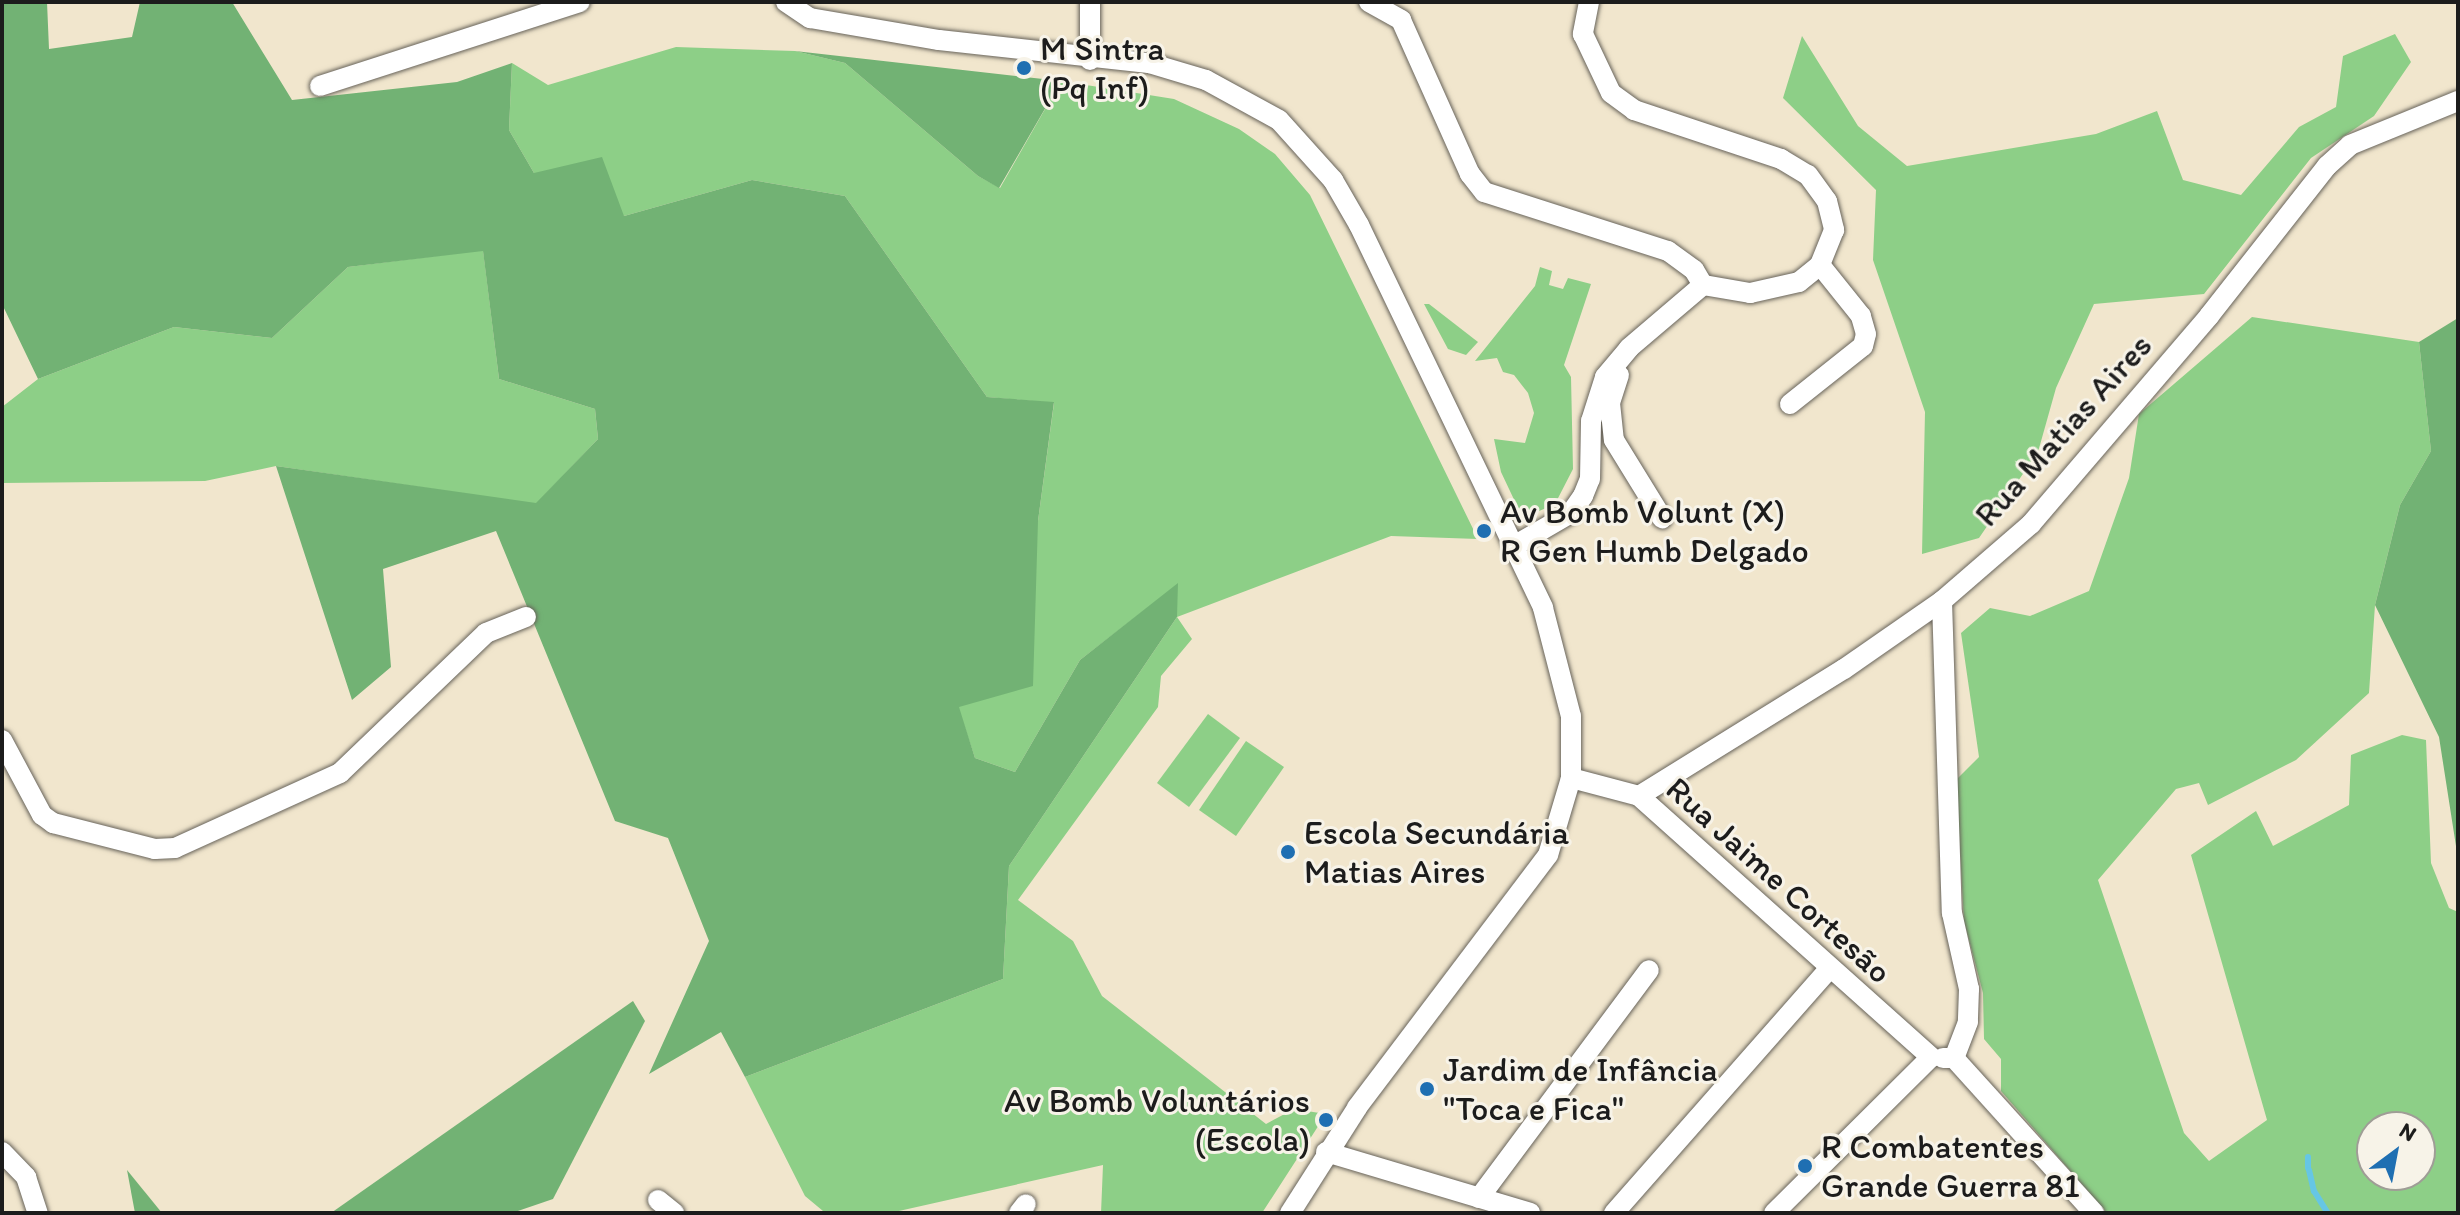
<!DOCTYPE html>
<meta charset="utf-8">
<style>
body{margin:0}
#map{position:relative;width:2460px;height:1215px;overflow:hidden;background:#f1e6cd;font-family:Itim,sans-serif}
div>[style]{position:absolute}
.green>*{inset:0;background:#8dcf87}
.forest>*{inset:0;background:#72b274}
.stream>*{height:6px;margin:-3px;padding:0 3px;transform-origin:3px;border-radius:3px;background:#66c6e4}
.roads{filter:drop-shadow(0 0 2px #67635a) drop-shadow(0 0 2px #67635a)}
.minor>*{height:20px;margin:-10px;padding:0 10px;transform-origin:10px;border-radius:10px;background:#fff}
.dots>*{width:22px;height:22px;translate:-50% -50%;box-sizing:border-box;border:4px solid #f7f3e8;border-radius:50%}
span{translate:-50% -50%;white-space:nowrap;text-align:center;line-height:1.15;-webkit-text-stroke:6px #f7f3e8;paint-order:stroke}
.poi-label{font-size:34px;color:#1c1c1c}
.left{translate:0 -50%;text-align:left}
.right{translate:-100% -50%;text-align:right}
.street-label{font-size:34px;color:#1c1c1c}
.frame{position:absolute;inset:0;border:4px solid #1c1c1c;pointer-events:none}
.north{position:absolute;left:2356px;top:1111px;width:80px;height:80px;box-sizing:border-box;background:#f7f3e8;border:2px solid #9f9d96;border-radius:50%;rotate:32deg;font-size:22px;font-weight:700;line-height:32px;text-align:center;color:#1c1c1c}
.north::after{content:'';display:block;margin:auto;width:28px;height:36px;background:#1f6fb2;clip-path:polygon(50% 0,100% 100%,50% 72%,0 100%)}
</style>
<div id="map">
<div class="green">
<div style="clip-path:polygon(2395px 34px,2411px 62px,2374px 116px,2311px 158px,2204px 294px,2094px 304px,2056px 388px,2038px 452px,1979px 538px,1922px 554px,1925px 412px,1873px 260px,1876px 190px,1783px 98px,1802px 36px,1858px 126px,1907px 166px,2096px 134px,2157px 111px,2183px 180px,2241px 195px,2299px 127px,2336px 107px,2343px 56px)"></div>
<div style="clip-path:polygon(676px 47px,795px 51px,845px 63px,978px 176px,1000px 188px,1061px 81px,1174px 99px,1239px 129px,1275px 154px,1310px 195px,1478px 539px,1391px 536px,1177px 617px,1192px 639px,1161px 676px,1158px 707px,1018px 900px,1073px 941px,1102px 996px,1266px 1124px,1294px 1109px,1326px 1114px,1262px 1213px,1101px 1213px,1103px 1165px,890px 1213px,823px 1211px,805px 1196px,745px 1077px,1003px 979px,1009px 866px,1177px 617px,1177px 585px,1080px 660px,1015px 772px,975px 758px,958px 707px,1038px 521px,1054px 403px,987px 397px,845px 196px,752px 180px,624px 216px,534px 173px,509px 130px,512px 63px,548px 85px)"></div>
<div style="clip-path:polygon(483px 250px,499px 379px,595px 409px,598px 439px,536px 504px,276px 466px,205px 481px,2px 483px,2px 407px,38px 379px,174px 327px,272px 338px,348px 267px)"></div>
<div style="clip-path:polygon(1540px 267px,1552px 271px,1549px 285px,1563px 289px,1568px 278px,1591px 284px,1564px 365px,1571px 377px,1573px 469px,1555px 504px,1537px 512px,1518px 508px,1501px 472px,1494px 439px,1525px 443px,1534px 413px,1528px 393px,1514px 375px,1503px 372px,1497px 358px,1475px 361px,1535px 286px)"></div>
<div style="clip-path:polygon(1424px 304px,1429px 304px,1478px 342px,1466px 355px,1448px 349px)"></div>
<div style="clip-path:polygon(evenodd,2252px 317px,2419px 342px,2431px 451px,2400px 505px,2375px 605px,2369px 693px,2296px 760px,2208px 805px,2199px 783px,2176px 789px,2098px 880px,2184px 1133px,2209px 1161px,2267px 1120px,2191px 855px,2256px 811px,2273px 846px,2349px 805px,2351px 755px,2402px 735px,2426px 740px,2431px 863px,2449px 908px,2458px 912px,2458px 1213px,2107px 1213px,2001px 1091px,2001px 1059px,1984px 1039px,1983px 993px,1964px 921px,1956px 780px,1979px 757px,1961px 633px,1990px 608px,2030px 616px,2089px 591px,2129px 478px,2139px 414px,2252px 317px,2372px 1127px,2420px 1127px,2420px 1175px,2372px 1175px,2372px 1127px)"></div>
<div style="clip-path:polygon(1208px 714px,1240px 738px,1189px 807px,1157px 783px)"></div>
<div style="clip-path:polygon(1246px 741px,1284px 767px,1236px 836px,1199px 810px)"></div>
</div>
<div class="forest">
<div style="clip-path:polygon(2px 2px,47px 2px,49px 49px,132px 37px,140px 2px,232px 2px,292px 100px,457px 82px,512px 63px,509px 130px,534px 173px,602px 157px,624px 216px,752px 180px,845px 196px,987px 397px,1054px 402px,1038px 521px,1033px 686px,959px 707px,975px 758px,1015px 772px,1080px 660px,1178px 583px,1177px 617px,1009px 866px,1003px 979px,745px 1077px,721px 1032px,649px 1074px,709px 941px,668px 838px,615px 821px,496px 531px,383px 569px,391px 667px,352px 700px,276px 466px,536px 503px,598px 439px,595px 409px,499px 379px,483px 251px,348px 267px,272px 338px,174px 327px,38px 379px,2px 304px)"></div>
<div style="clip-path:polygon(795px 51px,1061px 81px,999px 188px,978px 176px,845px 63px)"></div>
<div style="clip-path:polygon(2458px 318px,2458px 859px,2439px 737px,2375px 605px,2400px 505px,2431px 451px,2419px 342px)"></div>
<div style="clip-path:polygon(633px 1001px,645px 1021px,553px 1199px,512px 1213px,331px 1213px)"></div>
<div style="clip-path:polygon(127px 1170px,162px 1213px,135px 1213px)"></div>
</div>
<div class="stream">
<div style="left:2308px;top:1157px;width:11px;rotate:90deg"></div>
<div style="left:2309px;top:1170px;width:22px;rotate:77deg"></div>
<div style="left:2314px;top:1191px;width:26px;rotate:58deg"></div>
</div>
<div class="roads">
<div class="minor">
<div style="left:786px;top:2px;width:29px;rotate:34deg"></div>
<div style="left:810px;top:18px;width:131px;rotate:9.7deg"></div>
<div style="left:939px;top:40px;width:211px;rotate:6.3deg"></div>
<div style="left:1149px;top:63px;width:59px;rotate:16.6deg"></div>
<div style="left:1206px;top:80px;width:83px;rotate:28.7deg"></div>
<div style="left:1279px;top:120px;width:81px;rotate:48deg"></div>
<div style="left:1333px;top:180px;width:52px;rotate:60deg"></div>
<div style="left:1359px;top:225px;width:425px;rotate:64.3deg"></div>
<div style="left:1543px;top:608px;width:112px;rotate:75.5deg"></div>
<div style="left:1571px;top:716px;width:62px;rotate:90deg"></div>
<div style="left:1571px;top:778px;width:80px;rotate:106.6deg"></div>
<div style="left:1548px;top:855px;width:317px;rotate:127.1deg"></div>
<div style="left:1357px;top:1108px;width:125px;rotate:122.5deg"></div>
<div style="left:1090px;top:2px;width:58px;rotate:90deg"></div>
<div style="left:1369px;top:2px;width:37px;rotate:29deg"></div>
<div style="left:1401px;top:20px;width:169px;rotate:65.9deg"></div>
<div style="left:1470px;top:174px;width:23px;rotate:52deg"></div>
<div style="left:1484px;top:192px;width:193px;rotate:17.8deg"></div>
<div style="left:1668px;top:251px;width:32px;rotate:36deg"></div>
<div style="left:1694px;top:270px;width:17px;rotate:59deg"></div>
<div style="left:1589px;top:2px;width:33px;rotate:101deg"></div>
<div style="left:1583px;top:34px;width:65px;rotate:64.6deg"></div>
<div style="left:1611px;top:93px;width:29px;rotate:36deg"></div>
<div style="left:1634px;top:110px;width:155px;rotate:18.4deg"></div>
<div style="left:1781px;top:159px;width:31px;rotate:31deg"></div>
<div style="left:1808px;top:175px;width:32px;rotate:54deg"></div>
<div style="left:1827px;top:201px;width:30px;rotate:76deg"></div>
<div style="left:1834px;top:230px;width:38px;rotate:112deg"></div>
<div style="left:1820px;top:265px;width:27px;rotate:141deg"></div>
<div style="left:1799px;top:282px;width:50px;rotate:167.3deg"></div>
<div style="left:1750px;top:293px;width:48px;rotate:-170.3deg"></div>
<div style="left:320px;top:86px;width:273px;rotate:-17.9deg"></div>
<div style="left:1619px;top:375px;width:29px;rotate:108deg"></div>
<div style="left:1610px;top:403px;width:37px;rotate:84deg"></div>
<div style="left:1614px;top:440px;width:92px;rotate:58.4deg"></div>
<div style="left:1790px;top:404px;width:93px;rotate:-38.5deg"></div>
<div style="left:1863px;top:346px;width:12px;rotate:-76deg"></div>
<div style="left:1866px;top:334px;width:19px;rotate:-106deg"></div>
<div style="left:1861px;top:316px;width:65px;rotate:-128.8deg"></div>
<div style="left:1514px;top:546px;width:66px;rotate:-30.1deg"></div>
<div style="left:1571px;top:513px;width:21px;rotate:-55deg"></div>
<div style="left:1583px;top:496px;width:18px;rotate:-68deg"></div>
<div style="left:1590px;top:479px;width:58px;rotate:-89deg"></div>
<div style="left:1591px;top:421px;width:46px;rotate:-72.3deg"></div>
<div style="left:1605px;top:377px;width:38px;rotate:-50deg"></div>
<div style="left:1629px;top:348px;width:97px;rotate:-40.4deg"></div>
<div style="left:1942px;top:601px;width:312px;rotate:88.2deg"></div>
<div style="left:1952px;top:913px;width:78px;rotate:77.4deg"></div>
<div style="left:1969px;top:989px;width:33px;rotate:92deg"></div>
<div style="left:1968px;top:1022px;width:39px;rotate:111deg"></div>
<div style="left:2px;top:740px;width:85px;rotate:61.9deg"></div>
<div style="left:42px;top:815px;width:14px;rotate:36deg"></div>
<div style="left:53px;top:823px;width:105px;rotate:14.3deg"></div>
<div style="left:155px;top:849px;width:20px;rotate:-3deg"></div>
<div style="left:175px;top:848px;width:181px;rotate:-24.4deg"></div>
<div style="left:340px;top:773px;width:202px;rotate:-43.8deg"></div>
<div style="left:486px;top:633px;width:43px;rotate:-21.8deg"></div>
<div style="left:1571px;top:778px;width:70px;rotate:14.8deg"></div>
<div style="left:1639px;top:796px;width:392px;rotate:41.8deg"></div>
<div style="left:1639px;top:796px;width:241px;rotate:-31.8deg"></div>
<div style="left:1844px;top:669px;width:119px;rotate:-34.8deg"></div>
<div style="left:1942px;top:601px;width:118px;rotate:-40.9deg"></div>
<div style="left:2031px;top:524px;width:274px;rotate:-49.4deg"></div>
<div style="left:2209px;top:316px;width:191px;rotate:-51.8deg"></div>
<div style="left:2327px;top:166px;width:31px;rotate:-42deg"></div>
<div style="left:2350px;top:145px;width:117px;rotate:-22.2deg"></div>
<div style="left:1943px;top:1058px;width:11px"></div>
<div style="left:1954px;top:1058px;width:209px;rotate:47.9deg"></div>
<div style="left:2px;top:1152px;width:35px;rotate:46deg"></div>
<div style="left:26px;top:1177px;width:38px;rotate:72deg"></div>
<div style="left:1326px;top:1152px;width:213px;rotate:16.6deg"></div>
<div style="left:1479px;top:1198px;width:284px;rotate:-53.3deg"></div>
<div style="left:658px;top:1200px;width:21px;rotate:39deg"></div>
<div style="left:1019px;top:1213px;width:11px;rotate:-52deg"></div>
<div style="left:1614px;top:1213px;width:324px;rotate:-48.6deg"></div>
<div style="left:1774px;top:1213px;width:221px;rotate:-44.8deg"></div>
</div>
</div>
<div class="dots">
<div style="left:1024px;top:68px;background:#1f6fb2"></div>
<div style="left:1484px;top:531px;background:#1f6fb2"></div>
<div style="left:1288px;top:852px;background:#1f6fb2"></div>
<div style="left:1427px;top:1089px;background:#1f6fb2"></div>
<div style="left:1326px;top:1120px;background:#1f6fb2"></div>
<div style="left:1805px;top:1166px;background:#1f6fb2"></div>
</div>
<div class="poi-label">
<span class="left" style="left:1040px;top:68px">M Sintra<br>(Pq Inf)</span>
<span class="left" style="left:1500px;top:531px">Av Bomb Volunt (X)<br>R Gen Humb Delgado</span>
<span class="left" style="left:1304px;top:852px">Escola Secundária<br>Matias Aires</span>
<span class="left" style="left:1443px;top:1089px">Jardim de Infância<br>"Toca e Fica"</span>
<span class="right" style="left:1310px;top:1120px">Av Bomb Voluntários<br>(Escola)</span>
<span class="left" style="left:1821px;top:1166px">R Combatentes<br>Grande Guerra 81</span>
</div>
<div class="street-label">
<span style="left:2063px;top:430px;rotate:-48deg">Rua Matias Aires</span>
<span style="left:1779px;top:880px;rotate:42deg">Rua Jaime Cortesão</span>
</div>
<div class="frame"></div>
<div class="north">N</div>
</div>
